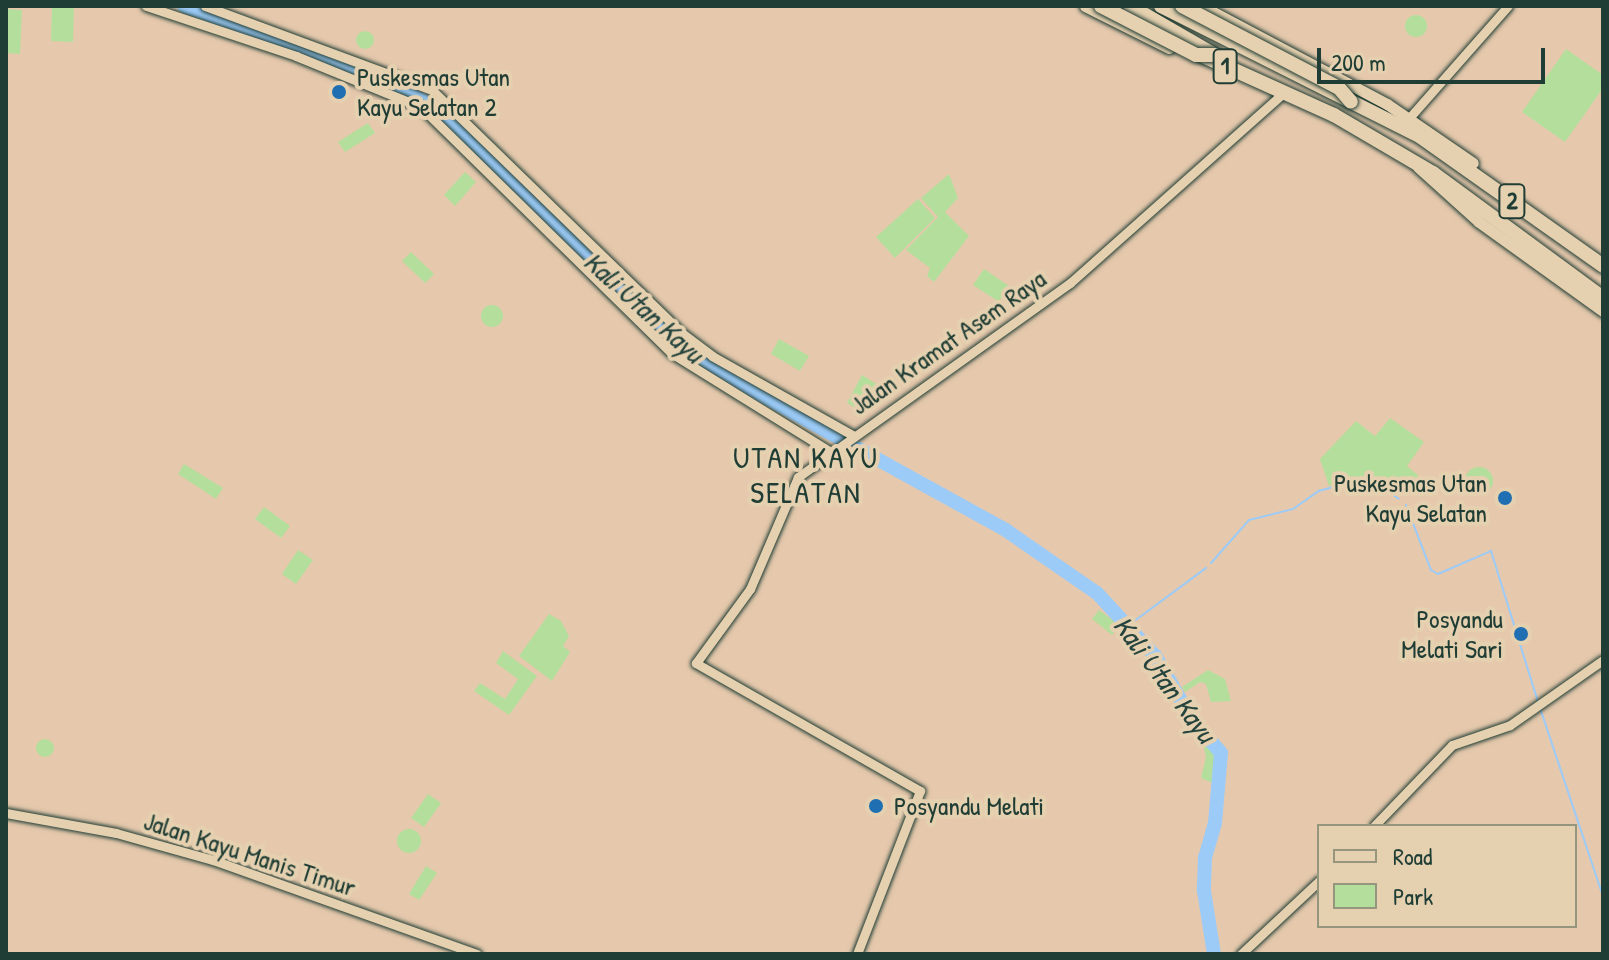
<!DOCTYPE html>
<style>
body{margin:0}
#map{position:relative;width:1609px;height:960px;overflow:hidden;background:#e6c9ad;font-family:"Patrick Hand",sans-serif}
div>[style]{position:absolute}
.green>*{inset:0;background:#b4de9b}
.round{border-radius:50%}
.stream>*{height:2px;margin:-1px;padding:0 1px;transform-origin:1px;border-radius:1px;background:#9ccbf8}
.river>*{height:14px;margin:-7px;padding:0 7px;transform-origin:7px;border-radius:7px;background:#9ccbf8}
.roads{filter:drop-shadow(0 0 2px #1f3d34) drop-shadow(0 0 2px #1f3d34)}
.minor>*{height:9px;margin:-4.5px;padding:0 4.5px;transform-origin:4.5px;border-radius:4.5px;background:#e5d0af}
.major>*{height:11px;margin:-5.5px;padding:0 5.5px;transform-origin:5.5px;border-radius:5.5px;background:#e5d0af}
.highway>*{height:14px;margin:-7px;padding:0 7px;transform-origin:7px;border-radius:7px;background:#e5d0af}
.bridges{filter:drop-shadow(0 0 2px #1f3d34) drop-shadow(0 0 2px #1f3d34)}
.highway-bridge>*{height:14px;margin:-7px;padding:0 7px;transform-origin:7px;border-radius:7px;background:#e5d0af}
.dots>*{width:22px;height:22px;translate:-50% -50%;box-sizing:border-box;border:4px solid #e5d0af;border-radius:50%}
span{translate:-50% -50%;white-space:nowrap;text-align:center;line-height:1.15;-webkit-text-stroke:8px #e5d0af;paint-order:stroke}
.shield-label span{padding:2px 6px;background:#e5d0af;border:2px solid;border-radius:6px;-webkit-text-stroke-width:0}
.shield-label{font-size:24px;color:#1f3d34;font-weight:700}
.poi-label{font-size:26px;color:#1f3d34}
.left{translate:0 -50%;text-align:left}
.right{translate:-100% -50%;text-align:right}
.street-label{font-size:26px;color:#1f3d34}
.water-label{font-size:28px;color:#25443e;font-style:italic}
.quarter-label{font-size:30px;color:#1f3d34;letter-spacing:2px}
.frame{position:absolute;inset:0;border:8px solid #1f3d34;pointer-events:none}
.legend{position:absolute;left:1317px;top:824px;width:260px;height:104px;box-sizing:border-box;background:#e5d0af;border:2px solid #96957e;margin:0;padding:10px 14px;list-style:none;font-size:24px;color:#1f3d34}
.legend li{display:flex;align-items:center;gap:16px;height:40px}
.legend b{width:40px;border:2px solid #96957e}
.scale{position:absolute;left:1317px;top:48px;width:228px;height:36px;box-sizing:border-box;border:4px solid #1f3d34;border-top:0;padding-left:10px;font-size:24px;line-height:28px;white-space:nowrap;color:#1f3d34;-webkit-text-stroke:6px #e5d0af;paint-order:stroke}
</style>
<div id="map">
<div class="green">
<div style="clip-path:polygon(52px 6px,74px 6px,73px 42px,51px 41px)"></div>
<div style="clip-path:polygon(6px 9px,22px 10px,20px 54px,6px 53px)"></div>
<div class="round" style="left:1405px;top:15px;width:22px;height:22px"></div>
<div class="round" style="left:356px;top:31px;width:18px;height:18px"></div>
<div style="clip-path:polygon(1566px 49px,1603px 75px,1603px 88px,1565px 142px,1522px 112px)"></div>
<div style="clip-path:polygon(368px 123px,375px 133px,345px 152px,338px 142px)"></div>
<div style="clip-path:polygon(465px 172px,476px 182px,455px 206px,444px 195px)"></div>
<div style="clip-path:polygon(949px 174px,958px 198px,945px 212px,969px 236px,934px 282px,927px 276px,930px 268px,906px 250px,938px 217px,921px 198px)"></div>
<div style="clip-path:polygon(918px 199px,935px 218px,895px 258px,876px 237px)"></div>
<div style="clip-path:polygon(411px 252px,434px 274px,425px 283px,402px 261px)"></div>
<div style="clip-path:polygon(984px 269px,1009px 286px,999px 302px,973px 285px)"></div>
<div class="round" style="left:481px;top:305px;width:22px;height:22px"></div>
<div style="clip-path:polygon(779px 339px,809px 356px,800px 371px,771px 354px)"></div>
<div style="clip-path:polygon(862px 375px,878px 385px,863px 412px,847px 403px)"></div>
<div style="clip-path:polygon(1390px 418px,1424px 442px,1407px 466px,1419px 476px,1401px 494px,1380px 482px,1329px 486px,1320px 459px,1356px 421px,1375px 436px)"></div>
<div style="clip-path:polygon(184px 464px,223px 488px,216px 499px,178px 474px)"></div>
<div class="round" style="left:1465px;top:467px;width:28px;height:28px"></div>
<div style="clip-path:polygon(264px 507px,290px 526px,281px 538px,255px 519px)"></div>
<div style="clip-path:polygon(298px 550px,313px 560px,296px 584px,282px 574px)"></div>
<div style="clip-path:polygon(1099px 610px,1119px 625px,1112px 635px,1092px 619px)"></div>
<div style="clip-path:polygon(549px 614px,561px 621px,569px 636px,563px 646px,570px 652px,552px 681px,519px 656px)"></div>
<div style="clip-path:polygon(503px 651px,537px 676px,509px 715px,474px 691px,480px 683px,505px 699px,518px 679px,496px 663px)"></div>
<div style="clip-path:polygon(1208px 670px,1225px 679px,1231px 701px,1211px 702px,1206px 684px,1200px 682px,1185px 692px,1182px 687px)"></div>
<div style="clip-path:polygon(1200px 732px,1220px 762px,1219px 786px,1201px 778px,1206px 757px,1203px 744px,1197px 742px)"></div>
<div class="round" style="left:36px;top:739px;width:18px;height:18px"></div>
<div style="clip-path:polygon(428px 794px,441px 803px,424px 827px,411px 818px)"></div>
<div class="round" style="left:397px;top:829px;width:24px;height:24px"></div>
<div style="clip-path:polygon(426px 866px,437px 873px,419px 900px,409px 894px)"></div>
</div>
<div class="stream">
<div style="left:1406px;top:505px;width:70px;rotate:69deg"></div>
<div style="left:1431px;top:570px;width:8px;rotate:30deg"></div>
<div style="left:1438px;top:574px;width:58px;rotate:-23.5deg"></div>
<div style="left:1491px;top:551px;width:158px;rotate:72.7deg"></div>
<div style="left:1211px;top:563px;width:57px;rotate:-48.5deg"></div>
<div style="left:1249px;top:520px;width:45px;rotate:-14deg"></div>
<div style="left:1293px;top:509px;width:32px;rotate:-35deg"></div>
<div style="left:1319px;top:491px;width:32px;rotate:-16deg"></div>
<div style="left:1350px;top:482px;width:29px;rotate:6deg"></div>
<div style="left:1379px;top:485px;width:24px;rotate:35deg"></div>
<div style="left:1129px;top:625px;width:96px;rotate:-36.5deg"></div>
<div style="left:1540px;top:708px;width:198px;rotate:71.5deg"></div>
</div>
<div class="river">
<div style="left:184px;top:6px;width:202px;rotate:20.2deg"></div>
<div style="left:374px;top:76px;width:69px;rotate:26.6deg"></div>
<div style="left:436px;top:107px;width:326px;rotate:44.4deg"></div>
<div style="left:669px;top:335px;width:46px;rotate:38.9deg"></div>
<div style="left:705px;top:364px;width:345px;rotate:28.9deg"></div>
<div style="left:1007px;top:531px;width:109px;rotate:34.6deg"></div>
<div style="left:1097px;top:593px;width:87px;rotate:47.3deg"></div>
<div style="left:1156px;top:657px;width:70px;rotate:60.2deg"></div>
<div style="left:1191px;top:718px;width:46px;rotate:49.4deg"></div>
<div style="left:1221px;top:753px;width:70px;rotate:94.9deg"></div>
<div style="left:1215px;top:823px;width:35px;rotate:106deg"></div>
<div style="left:1205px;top:857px;width:34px;rotate:92deg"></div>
<div style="left:1204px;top:891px;width:64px;rotate:81deg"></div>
</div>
<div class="roads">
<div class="minor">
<div style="left:146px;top:6px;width:158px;rotate:18.4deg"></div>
<div style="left:296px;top:56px;width:135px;rotate:22.2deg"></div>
<div style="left:421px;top:107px;width:351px;rotate:44.5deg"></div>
<div style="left:671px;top:353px;width:190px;rotate:31.8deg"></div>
<div style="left:205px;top:6px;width:242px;rotate:20.3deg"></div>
<div style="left:432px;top:90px;width:349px;rotate:44.2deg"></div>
<div style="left:682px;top:333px;width:38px;rotate:37deg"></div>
<div style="left:712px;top:356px;width:163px;rotate:29.4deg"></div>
<div style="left:1410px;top:117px;width:148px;rotate:-48.6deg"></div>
<div style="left:6px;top:813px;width:112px;rotate:10.3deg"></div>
<div style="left:116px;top:833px;width:101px;rotate:15.6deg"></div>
<div style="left:213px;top:860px;width:280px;rotate:19.6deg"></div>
<div style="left:1374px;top:826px;width:112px;rotate:-46.1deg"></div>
<div style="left:1452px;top:745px;width:61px;rotate:-19deg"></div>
<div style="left:1510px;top:725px;width:113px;rotate:-35deg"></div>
<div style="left:857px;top:954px;width:175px;rotate:-68.9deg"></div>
<div style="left:920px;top:791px;width:258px;rotate:-150.3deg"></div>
<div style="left:696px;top:663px;width:92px;rotate:-53.9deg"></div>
<div style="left:750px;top:589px;width:122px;rotate:-66.8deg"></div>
<div style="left:798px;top:477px;width:334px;rotate:-35.5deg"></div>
<div style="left:1070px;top:283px;width:281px;rotate:-41.7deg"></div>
<div style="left:1241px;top:954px;width:107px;rotate:-43.1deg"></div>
</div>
<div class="major">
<div style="left:1085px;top:6px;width:94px;rotate:26.6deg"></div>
<div style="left:1202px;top:6px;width:209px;rotate:27.9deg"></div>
<div style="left:1387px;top:104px;width:104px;rotate:34.5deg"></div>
<div style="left:1418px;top:167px;width:82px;rotate:42deg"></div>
<div style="left:1479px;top:222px;width:153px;rotate:35.7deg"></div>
</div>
<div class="highway">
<div style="left:1130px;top:6px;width:96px;rotate:30deg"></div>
<div style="left:1161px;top:6px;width:291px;rotate:26.7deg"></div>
<div style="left:1421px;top:137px;width:223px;rotate:35.3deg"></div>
<div style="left:1201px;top:55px;width:146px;rotate:24.3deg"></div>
<div style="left:1334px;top:115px;width:115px;rotate:30.4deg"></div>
<div style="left:1433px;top:173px;width:211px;rotate:36.3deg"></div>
</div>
</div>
<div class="bridges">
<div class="highway-bridge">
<div style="left:1101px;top:6px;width:107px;rotate:27.3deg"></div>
<div style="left:1196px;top:55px;width:19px"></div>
<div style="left:1182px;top:6px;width:177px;rotate:27.6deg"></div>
<div style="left:1339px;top:88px;width:18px;rotate:49deg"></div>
</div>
</div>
<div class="dots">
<div style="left:339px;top:92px;background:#1f6fb2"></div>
<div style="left:1505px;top:498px;background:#1f6fb2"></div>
<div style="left:1521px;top:634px;background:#1f6fb2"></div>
<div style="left:876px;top:806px;background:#1f6fb2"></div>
</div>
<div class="shield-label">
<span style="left:1225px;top:66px">1</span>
<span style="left:1512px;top:201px">2</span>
</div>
<div class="poi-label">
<span class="left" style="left:357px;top:92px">Puskesmas Utan<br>Kayu Selatan 2</span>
<span class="right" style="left:1487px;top:498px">Puskesmas Utan<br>Kayu Selatan</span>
<span class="right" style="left:1503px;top:634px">Posyandu<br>Melati Sari</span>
<span class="left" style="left:894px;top:806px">Posyandu Melati</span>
</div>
<div class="street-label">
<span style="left:948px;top:342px;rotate:-35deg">Jalan Kramat Asem Raya</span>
<span style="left:250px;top:854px;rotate:18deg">Jalan Kayu Manis Timur</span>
</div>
<div class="water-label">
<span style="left:644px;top:307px;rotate:42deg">Kali Utan Kayu</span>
<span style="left:1165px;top:679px;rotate:53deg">Kali Utan Kayu</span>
</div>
<div class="quarter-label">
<span style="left:806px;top:474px">UTAN KAYU<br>SELATAN</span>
</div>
<div class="frame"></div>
<ul class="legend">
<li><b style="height:10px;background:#e5d0af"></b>Road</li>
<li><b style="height:22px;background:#b4de9b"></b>Park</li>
</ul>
<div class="scale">200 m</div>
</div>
